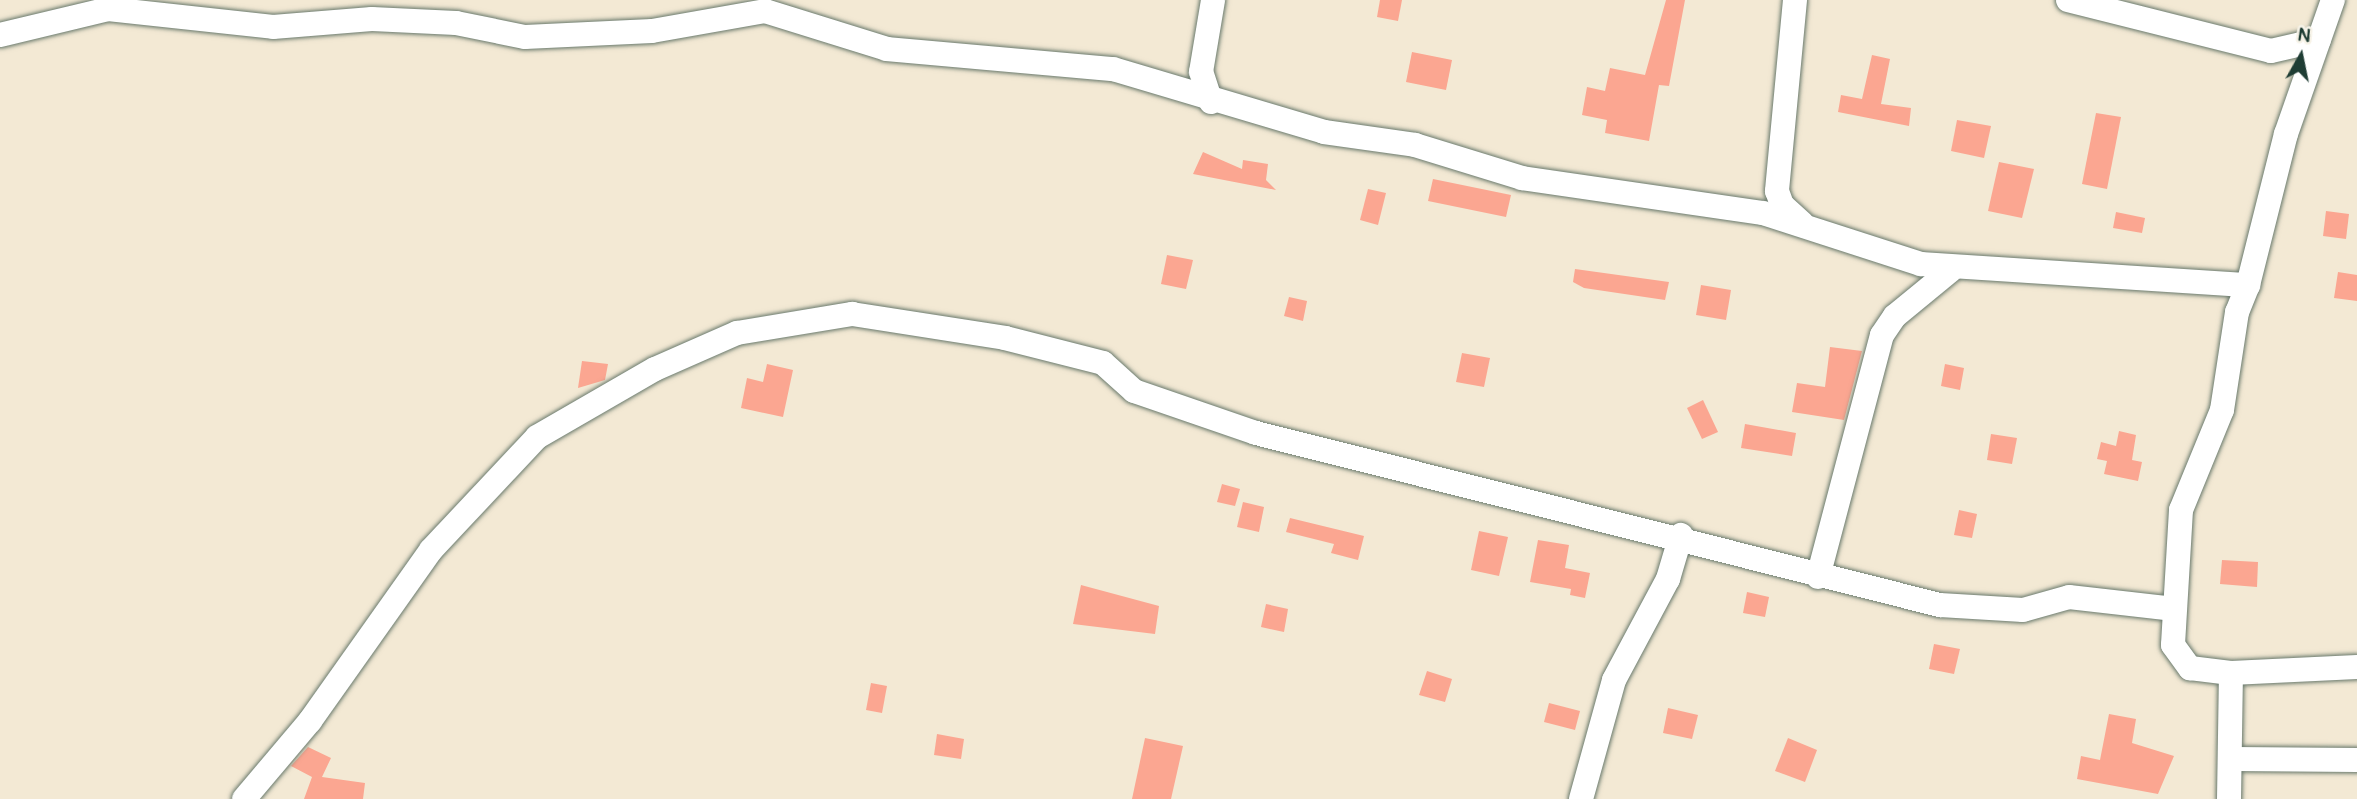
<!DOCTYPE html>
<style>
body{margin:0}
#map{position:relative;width:2357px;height:799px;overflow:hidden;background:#f3e9d4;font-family:Pangolin,sans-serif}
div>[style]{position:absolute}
.building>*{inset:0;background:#fba691}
.roads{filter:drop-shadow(0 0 2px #69796c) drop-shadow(0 0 2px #69796c)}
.minor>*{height:24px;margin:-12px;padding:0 12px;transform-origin:12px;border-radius:12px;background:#fff}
span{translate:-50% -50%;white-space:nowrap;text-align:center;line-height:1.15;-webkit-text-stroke:5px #f7f3e8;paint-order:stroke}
.north{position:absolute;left:2266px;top:21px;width:70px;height:70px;-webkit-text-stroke:5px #f7f3e8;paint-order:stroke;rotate:9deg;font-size:19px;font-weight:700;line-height:28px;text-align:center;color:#1f3d34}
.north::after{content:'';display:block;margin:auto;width:24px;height:32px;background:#1f3d34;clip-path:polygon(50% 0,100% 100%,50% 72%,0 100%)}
</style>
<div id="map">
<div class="building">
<div style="clip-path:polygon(1380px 0,1402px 0,1398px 21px,1377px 17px)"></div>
<div style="clip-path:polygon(1666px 0,1685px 0,1669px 86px,1659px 85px,1649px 141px,1605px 133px,1607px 120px,1582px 115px,1587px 87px,1605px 91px,1610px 68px,1645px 75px)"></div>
<div style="clip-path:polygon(1412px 52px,1452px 60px,1446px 90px,1406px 82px)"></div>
<div style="clip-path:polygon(1872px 55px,1890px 59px,1881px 104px,1911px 108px,1909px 126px,1838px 112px,1841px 95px,1862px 99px)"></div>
<div style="clip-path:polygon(2096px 113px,2121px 117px,2107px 189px,2082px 184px)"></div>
<div style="clip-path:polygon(1957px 120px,1991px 126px,1984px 158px,1951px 151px)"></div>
<div style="clip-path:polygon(1203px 152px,1242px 169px,1243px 160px,1268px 164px,1266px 180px,1276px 190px,1193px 174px)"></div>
<div style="clip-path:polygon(1999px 162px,2034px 169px,2022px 218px,1988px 211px)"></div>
<div style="clip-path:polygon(1433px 179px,1511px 195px,1506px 217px,1428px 201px)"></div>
<div style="clip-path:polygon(1368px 189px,1386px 193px,1378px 225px,1360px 220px)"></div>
<div style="clip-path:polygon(2326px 211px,2349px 214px,2346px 239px,2323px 236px)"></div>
<div style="clip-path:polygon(2116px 212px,2145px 218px,2142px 233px,2113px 228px)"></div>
<div style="clip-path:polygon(1167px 255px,1193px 260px,1186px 289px,1161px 284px)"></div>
<div style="clip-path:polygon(1575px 269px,1669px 282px,1665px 300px,1584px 288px,1573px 282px)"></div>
<div style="clip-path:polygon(2338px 272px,2357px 275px,2357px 301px,2334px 298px)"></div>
<div style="clip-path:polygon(1701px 285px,1731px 290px,1726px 320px,1696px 315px)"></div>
<div style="clip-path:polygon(1289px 297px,1307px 301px,1303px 321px,1284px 316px)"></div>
<div style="clip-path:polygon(1830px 347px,1862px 351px,1844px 420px,1792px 412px,1797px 383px,1825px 387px)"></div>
<div style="clip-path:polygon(1462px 353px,1490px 358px,1484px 387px,1456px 382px)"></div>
<div style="clip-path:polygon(582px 361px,608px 364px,605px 380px,578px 388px)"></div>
<div style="clip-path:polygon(767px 364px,793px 370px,783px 417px,741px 408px,747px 378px,763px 382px)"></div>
<div style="clip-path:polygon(1945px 364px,1964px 368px,1960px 390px,1941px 386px)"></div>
<div style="clip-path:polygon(1703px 400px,1718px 432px,1702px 439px,1687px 408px)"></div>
<div style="clip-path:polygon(1745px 424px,1796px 433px,1792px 456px,1741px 448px)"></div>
<div style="clip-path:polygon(2119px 431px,2136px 435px,2132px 460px,2142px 462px,2138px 481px,2104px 474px,2107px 461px,2097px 459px,2101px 442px,2116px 446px)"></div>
<div style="clip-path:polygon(1991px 434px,2017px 438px,2012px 464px,1987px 460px)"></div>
<div style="clip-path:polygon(1222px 484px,1240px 489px,1235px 506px,1217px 502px)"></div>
<div style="clip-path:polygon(1243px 502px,1264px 507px,1259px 532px,1237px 527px)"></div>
<div style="clip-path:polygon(1959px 510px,1977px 514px,1972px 538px,1954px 535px)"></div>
<div style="clip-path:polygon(1290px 518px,1364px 536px,1358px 560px,1331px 553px,1334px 544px,1286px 532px)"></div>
<div style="clip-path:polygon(1479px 531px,1508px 537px,1499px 576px,1471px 570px)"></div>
<div style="clip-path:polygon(1538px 540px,1569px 545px,1565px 568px,1590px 573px,1585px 598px,1570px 595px,1571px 589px,1530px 582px)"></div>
<div style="clip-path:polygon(2222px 560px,2258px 562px,2257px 587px,2220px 584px)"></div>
<div style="clip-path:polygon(1081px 585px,1159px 606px,1155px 634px,1073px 624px)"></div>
<div style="clip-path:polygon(1747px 592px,1769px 597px,1765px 617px,1743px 613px)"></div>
<div style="clip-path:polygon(1266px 604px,1288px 609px,1284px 632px,1261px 627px)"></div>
<div style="clip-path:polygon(1934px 644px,1960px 649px,1954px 674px,1929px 669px)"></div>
<div style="clip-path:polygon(1427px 671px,1452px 679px,1445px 702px,1419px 695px)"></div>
<div style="clip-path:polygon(871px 683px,887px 686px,882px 713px,866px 710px)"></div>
<div style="clip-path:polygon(1549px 703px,1580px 711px,1575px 730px,1544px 722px)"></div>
<div style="clip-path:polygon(1668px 708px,1698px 715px,1692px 739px,1663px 733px)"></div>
<div style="clip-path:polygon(2109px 714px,2136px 719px,2132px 743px,2174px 756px,2158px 794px,2077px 779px,2081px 756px,2100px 760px)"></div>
<div style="clip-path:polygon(937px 734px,964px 739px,961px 759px,934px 755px)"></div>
<div style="clip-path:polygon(1145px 738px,1183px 746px,1171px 799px,1132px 799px)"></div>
<div style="clip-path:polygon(1788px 738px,1817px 750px,1805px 782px,1775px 771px)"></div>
<div style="clip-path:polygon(308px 747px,331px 758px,322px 777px,365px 783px,363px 799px,304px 799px,312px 777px,291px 766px)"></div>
</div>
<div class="roads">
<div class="minor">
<div style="left:1795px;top:0;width:192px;rotate:95.4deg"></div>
<div style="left:1777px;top:191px;width:15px;rotate:70deg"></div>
<div style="left:1782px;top:205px;width:27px;rotate:42deg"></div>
<div style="left:2068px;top:0;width:209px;rotate:14.1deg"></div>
<div style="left:2271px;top:51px;width:49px;rotate:-12.9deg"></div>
<div style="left:0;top:35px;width:111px;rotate:-13.5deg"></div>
<div style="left:108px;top:9px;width:166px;rotate:6.2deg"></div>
<div style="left:273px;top:27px;width:99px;rotate:-4.6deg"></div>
<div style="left:372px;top:19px;width:84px;rotate:2.7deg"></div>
<div style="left:456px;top:23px;width:70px;rotate:11.5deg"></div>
<div style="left:525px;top:37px;width:127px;rotate:-2.7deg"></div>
<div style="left:652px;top:31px;width:115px;rotate:-10deg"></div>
<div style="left:765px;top:11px;width:128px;rotate:17.3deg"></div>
<div style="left:887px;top:49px;width:227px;rotate:5.1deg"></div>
<div style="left:1113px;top:69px;width:220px;rotate:16.6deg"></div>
<div style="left:1324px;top:132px;width:92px;rotate:8.1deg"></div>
<div style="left:1415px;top:145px;width:112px;rotate:17.1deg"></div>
<div style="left:1522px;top:178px;width:244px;rotate:8.3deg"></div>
<div style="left:1763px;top:213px;width:166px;rotate:17.9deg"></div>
<div style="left:1921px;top:264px;width:328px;rotate:3.7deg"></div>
<div style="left:2248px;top:285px;width:156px;rotate:-75.9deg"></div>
<div style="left:2286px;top:134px;width:142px;rotate:-70.7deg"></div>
<div style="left:1211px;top:102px;width:32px;rotate:-108deg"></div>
<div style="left:1201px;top:72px;width:73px;rotate:-80.5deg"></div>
<div style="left:2248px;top:285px;width:29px;rotate:112deg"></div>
<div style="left:2237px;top:312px;width:99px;rotate:98.7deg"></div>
<div style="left:2222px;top:410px;width:108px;rotate:112.3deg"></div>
<div style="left:2181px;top:510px;width:135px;rotate:93.4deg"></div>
<div style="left:2173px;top:645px;width:29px;rotate:54deg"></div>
<div style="left:2190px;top:668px;width:41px;rotate:7deg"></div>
<div style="left:2231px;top:673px;width:126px;rotate:-2.7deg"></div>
<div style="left:1818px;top:577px;width:250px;rotate:-75.2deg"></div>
<div style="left:1882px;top:335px;width:23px;rotate:-56deg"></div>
<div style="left:1895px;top:316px;width:72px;rotate:-39.4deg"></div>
<div style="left:2234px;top:759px;width:123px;rotate:0.5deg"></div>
<div style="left:244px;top:799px;width:102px;rotate:-49.8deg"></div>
<div style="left:310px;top:721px;width:209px;rotate:-54.7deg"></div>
<div style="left:431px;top:550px;width:155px;rotate:-46.8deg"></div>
<div style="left:537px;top:437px;width:136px;rotate:-30deg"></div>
<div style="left:655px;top:369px;width:90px;rotate:-23.7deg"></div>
<div style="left:737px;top:333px;width:117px;rotate:-9.4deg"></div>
<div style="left:852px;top:314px;width:155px;rotate:8.9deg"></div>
<div style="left:1005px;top:338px;width:101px;rotate:14.3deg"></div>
<div style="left:1103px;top:363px;width:42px;rotate:42.1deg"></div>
<div style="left:1134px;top:391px;width:129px;rotate:19deg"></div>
<div style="left:1256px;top:433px;width:705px;rotate:14.12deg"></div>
<div style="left:1940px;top:605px;width:83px;rotate:3.4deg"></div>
<div style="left:2023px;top:610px;width:48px;rotate:-15.8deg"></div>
<div style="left:2069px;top:597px;width:106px;rotate:6.5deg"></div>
<div style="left:1581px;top:799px;width:123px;rotate:-74.5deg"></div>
<div style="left:1614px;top:680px;width:115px;rotate:-61.9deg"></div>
<div style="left:1668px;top:579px;width:46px;rotate:-73.5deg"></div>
<div style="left:2229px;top:799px;width:126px;rotate:-89.1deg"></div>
</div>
</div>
<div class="north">N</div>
</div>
